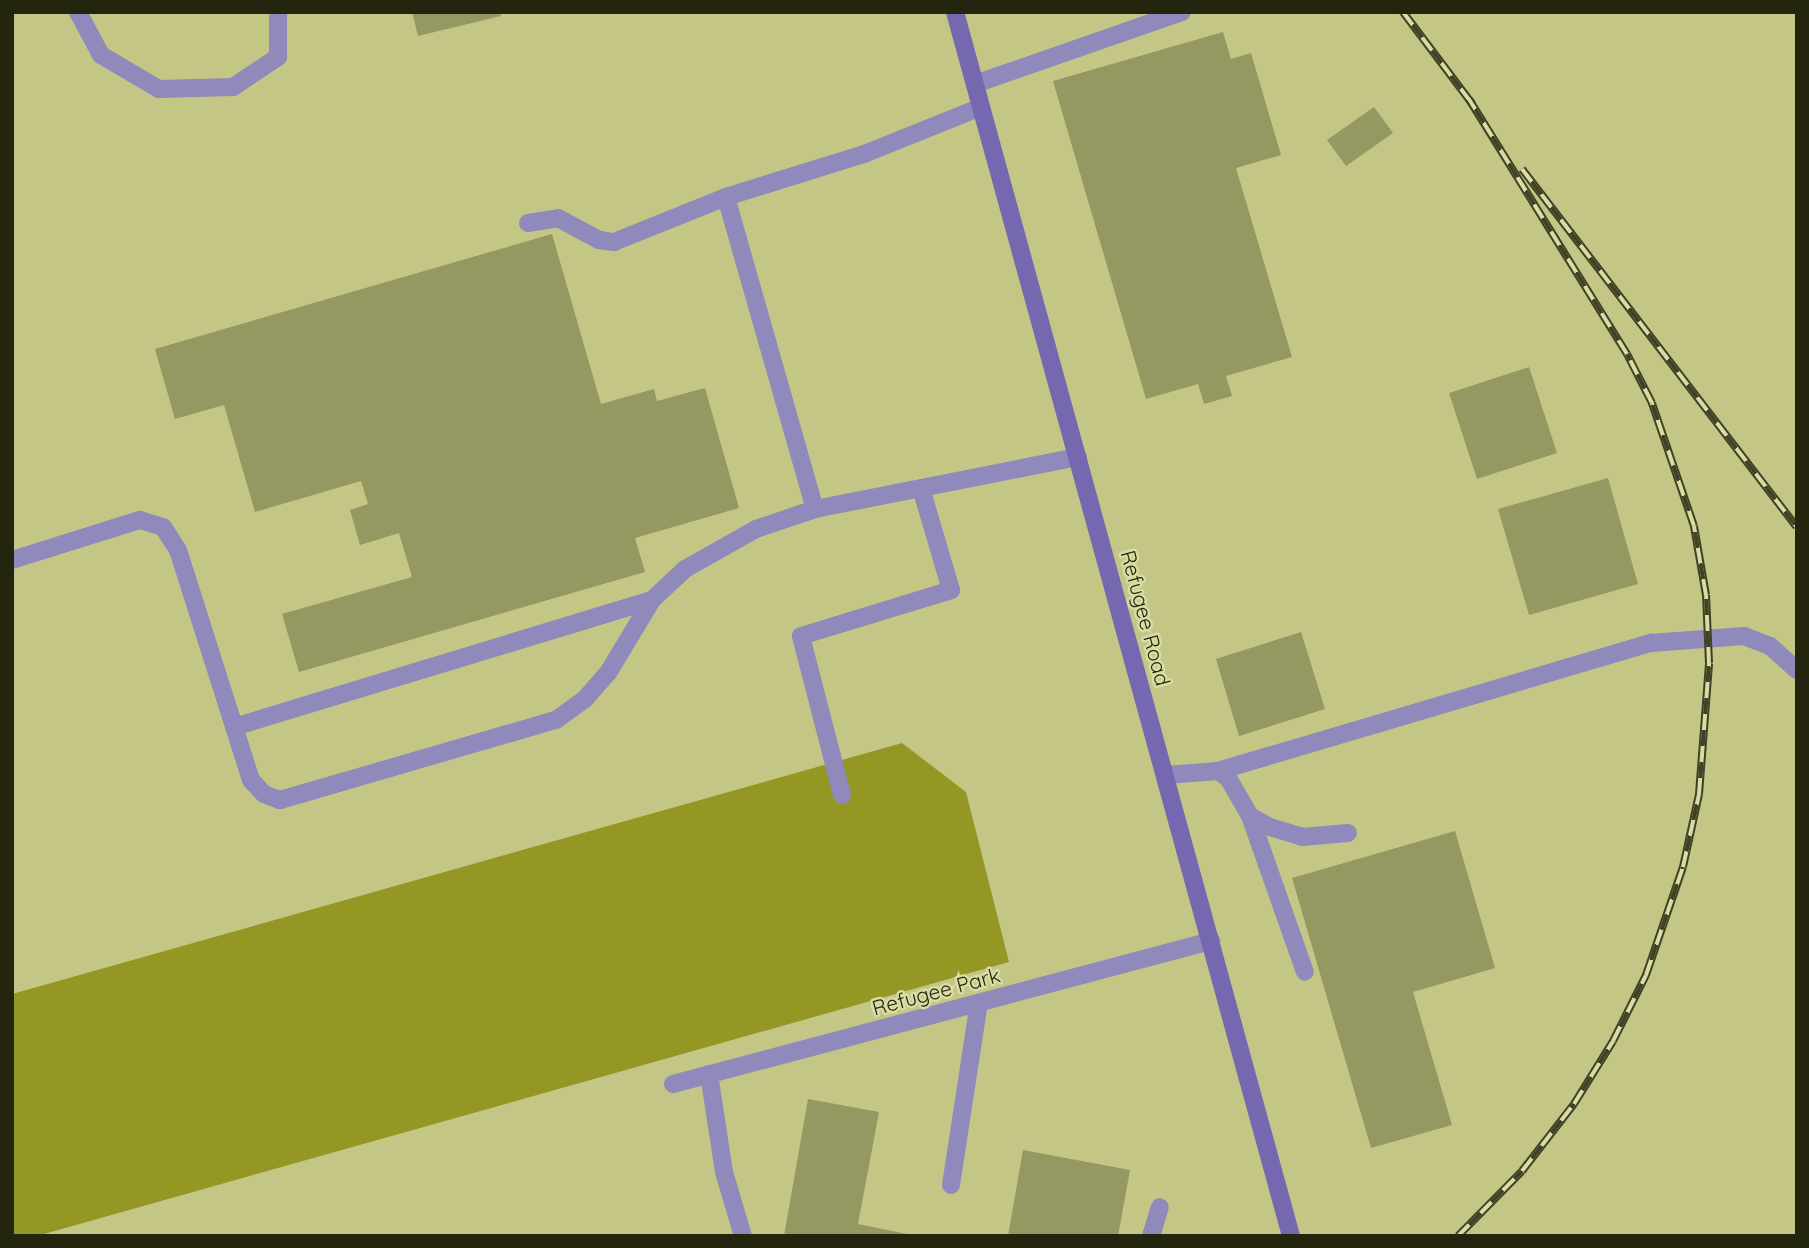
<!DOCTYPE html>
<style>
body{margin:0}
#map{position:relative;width:1809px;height:1248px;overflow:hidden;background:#cccf96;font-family:Quicksand,sans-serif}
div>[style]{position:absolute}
.built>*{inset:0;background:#c3c685}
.forest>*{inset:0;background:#959725}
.building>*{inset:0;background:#959861}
.service>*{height:18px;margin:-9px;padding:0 9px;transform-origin:9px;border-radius:9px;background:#9089bb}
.minor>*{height:18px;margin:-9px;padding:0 9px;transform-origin:9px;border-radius:9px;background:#9089bb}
.secondary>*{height:18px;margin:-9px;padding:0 9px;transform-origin:9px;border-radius:9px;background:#7568b1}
.rail>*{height:8px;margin-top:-4px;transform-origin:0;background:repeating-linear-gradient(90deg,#d9dca3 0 16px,#404125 0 32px);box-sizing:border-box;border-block:2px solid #404125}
span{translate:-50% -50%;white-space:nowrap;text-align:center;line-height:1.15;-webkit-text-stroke:5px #d9dca3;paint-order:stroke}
.street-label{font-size:21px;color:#24250f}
.frame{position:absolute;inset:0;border:14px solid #24250f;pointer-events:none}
</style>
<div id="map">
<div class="built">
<div style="clip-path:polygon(12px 12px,1797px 12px,1797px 1236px,37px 1236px,1009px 962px,902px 743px,12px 994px)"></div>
</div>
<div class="forest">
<div style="clip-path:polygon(902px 743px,966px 792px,1009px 962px,37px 1236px,12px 1236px,12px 994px)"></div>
</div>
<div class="building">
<div style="clip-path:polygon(412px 12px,500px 12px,501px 16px,418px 36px)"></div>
<div style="clip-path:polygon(1223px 32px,1231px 59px,1251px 53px,1281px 155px,1236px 168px,1292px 357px,1226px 376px,1232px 396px,1204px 404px,1198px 384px,1146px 399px,1053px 81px)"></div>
<div style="clip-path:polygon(1374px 107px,1393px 133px,1346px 166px,1327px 140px)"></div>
<div style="clip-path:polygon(552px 234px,601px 404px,654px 389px,657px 401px,705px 388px,739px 508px,635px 538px,645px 572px,299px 672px,282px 614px,412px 577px,399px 533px,360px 545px,350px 510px,368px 504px,361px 481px,255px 512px,224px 405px,175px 419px,155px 349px)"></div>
<div style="clip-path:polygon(1529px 367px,1557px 453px,1477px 479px,1449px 393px)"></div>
<div style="clip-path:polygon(1608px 478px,1638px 584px,1529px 615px,1498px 509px)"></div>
<div style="clip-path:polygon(1301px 632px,1325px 709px,1239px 736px,1216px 659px)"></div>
<div style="clip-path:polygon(1455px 831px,1495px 968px,1413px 992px,1452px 1125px,1371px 1148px,1292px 878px)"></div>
<div style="clip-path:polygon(808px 1099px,879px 1112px,858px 1224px,917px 1236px,784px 1236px)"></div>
<div style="clip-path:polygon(1023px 1150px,1130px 1170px,1118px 1236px,1008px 1236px)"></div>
</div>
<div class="service">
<div style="left:78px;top:12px;width:49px;rotate:61.9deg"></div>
<div style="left:101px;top:55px;width:67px;rotate:30.4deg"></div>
<div style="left:159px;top:89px;width:74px;rotate:-1.5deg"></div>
<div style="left:233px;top:87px;width:54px;rotate:-33.7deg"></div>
<div style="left:278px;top:57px;width:45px;rotate:-90deg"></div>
<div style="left:981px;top:107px;width:126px;rotate:158.1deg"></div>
<div style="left:864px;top:154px;width:145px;rotate:162.7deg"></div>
<div style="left:726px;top:197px;width:324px;rotate:74.1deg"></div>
<div style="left:815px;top:509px;width:268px;rotate:-11.2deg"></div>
<div style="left:528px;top:223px;width:30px;rotate:-9deg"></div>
<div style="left:558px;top:218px;width:47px;rotate:28.2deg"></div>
<div style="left:599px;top:240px;width:15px;rotate:8deg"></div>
<div style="left:614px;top:242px;width:121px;rotate:-21.9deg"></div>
<div style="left:12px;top:560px;width:134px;rotate:-17.4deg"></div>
<div style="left:140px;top:520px;width:24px;rotate:17deg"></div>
<div style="left:163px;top:527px;width:27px;rotate:57deg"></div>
<div style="left:178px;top:550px;width:241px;rotate:72.4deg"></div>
<div style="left:251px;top:780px;width:19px;rotate:47deg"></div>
<div style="left:264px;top:794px;width:17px;rotate:21deg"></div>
<div style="left:280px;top:800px;width:287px;rotate:-16.2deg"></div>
<div style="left:556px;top:720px;width:36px;rotate:-36deg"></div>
<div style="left:585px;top:699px;width:35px;rotate:-49deg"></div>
<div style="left:608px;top:673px;width:85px;rotate:-58.9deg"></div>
<div style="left:652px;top:600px;width:45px;rotate:-43.2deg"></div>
<div style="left:685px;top:569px;width:81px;rotate:-29.4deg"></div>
<div style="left:756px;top:529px;width:62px;rotate:-18.7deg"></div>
<div style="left:234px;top:727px;width:437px;rotate:-16.9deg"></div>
<div style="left:1218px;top:771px;width:452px;rotate:-16.5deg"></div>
<div style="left:1651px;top:643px;width:93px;rotate:-4.3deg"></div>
<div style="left:1744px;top:636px;width:28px;rotate:21deg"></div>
<div style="left:1770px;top:646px;width:36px;rotate:42deg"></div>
<div style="left:1166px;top:775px;width:52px;rotate:-4.4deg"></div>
<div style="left:1218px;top:771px;width:12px;rotate:35deg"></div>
<div style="left:1228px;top:778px;width:44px;rotate:59.9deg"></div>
<div style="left:1250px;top:816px;width:23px;rotate:29deg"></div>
<div style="left:1270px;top:827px;width:34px;rotate:17deg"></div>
<div style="left:1302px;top:837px;width:46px;rotate:-5deg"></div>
<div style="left:842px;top:795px;width:164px;rotate:-104.5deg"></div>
<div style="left:801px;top:636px;width:157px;rotate:-17deg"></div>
<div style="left:951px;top:590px;width:106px;rotate:-106.4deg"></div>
<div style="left:1250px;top:816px;width:165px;rotate:70.6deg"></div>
<div style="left:709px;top:1074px;width:99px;rotate:81.3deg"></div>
<div style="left:724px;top:1172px;width:67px;rotate:73.5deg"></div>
<div style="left:951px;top:1185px;width:184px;rotate:-81.3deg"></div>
<div style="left:1151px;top:1236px;width:30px;rotate:-73deg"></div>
</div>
<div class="minor">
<div style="left:975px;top:84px;width:219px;rotate:-19.2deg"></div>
<div style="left:673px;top:1084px;width:557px;rotate:-14.89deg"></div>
</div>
<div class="secondary">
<div style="left:955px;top:12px;width:1269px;rotate:74.65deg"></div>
</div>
<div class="rail">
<div style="left:1403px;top:12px;width:116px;rotate:53deg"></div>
<div style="left:1522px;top:169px;width:451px;rotate:52.5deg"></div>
<div style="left:1458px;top:1236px;width:91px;rotate:-45.4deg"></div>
<div style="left:1522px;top:1171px;width:85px;rotate:-52.2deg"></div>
<div style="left:1574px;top:1104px;width:74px;rotate:-58.2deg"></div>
<div style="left:1613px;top:1041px;width:74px;rotate:-63.4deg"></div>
<div style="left:1646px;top:975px;width:114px;rotate:-71.1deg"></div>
<div style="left:1683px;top:867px;width:75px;rotate:-77.6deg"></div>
<div style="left:1699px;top:794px;width:131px;rotate:-85.6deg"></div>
<div style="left:1709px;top:663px;width:68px;rotate:-92.5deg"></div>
<div style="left:1706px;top:595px;width:70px;rotate:-99.9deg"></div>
<div style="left:1694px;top:526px;width:130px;rotate:-108.9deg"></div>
<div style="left:1652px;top:403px;width:55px;rotate:-117deg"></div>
<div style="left:1627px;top:354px;width:300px;rotate:-121.8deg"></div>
</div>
<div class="street-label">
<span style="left:1146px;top:618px;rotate:75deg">Refugee Road</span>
<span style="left:936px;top:991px;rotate:-15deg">Refugee Park</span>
</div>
<div class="frame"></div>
</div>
